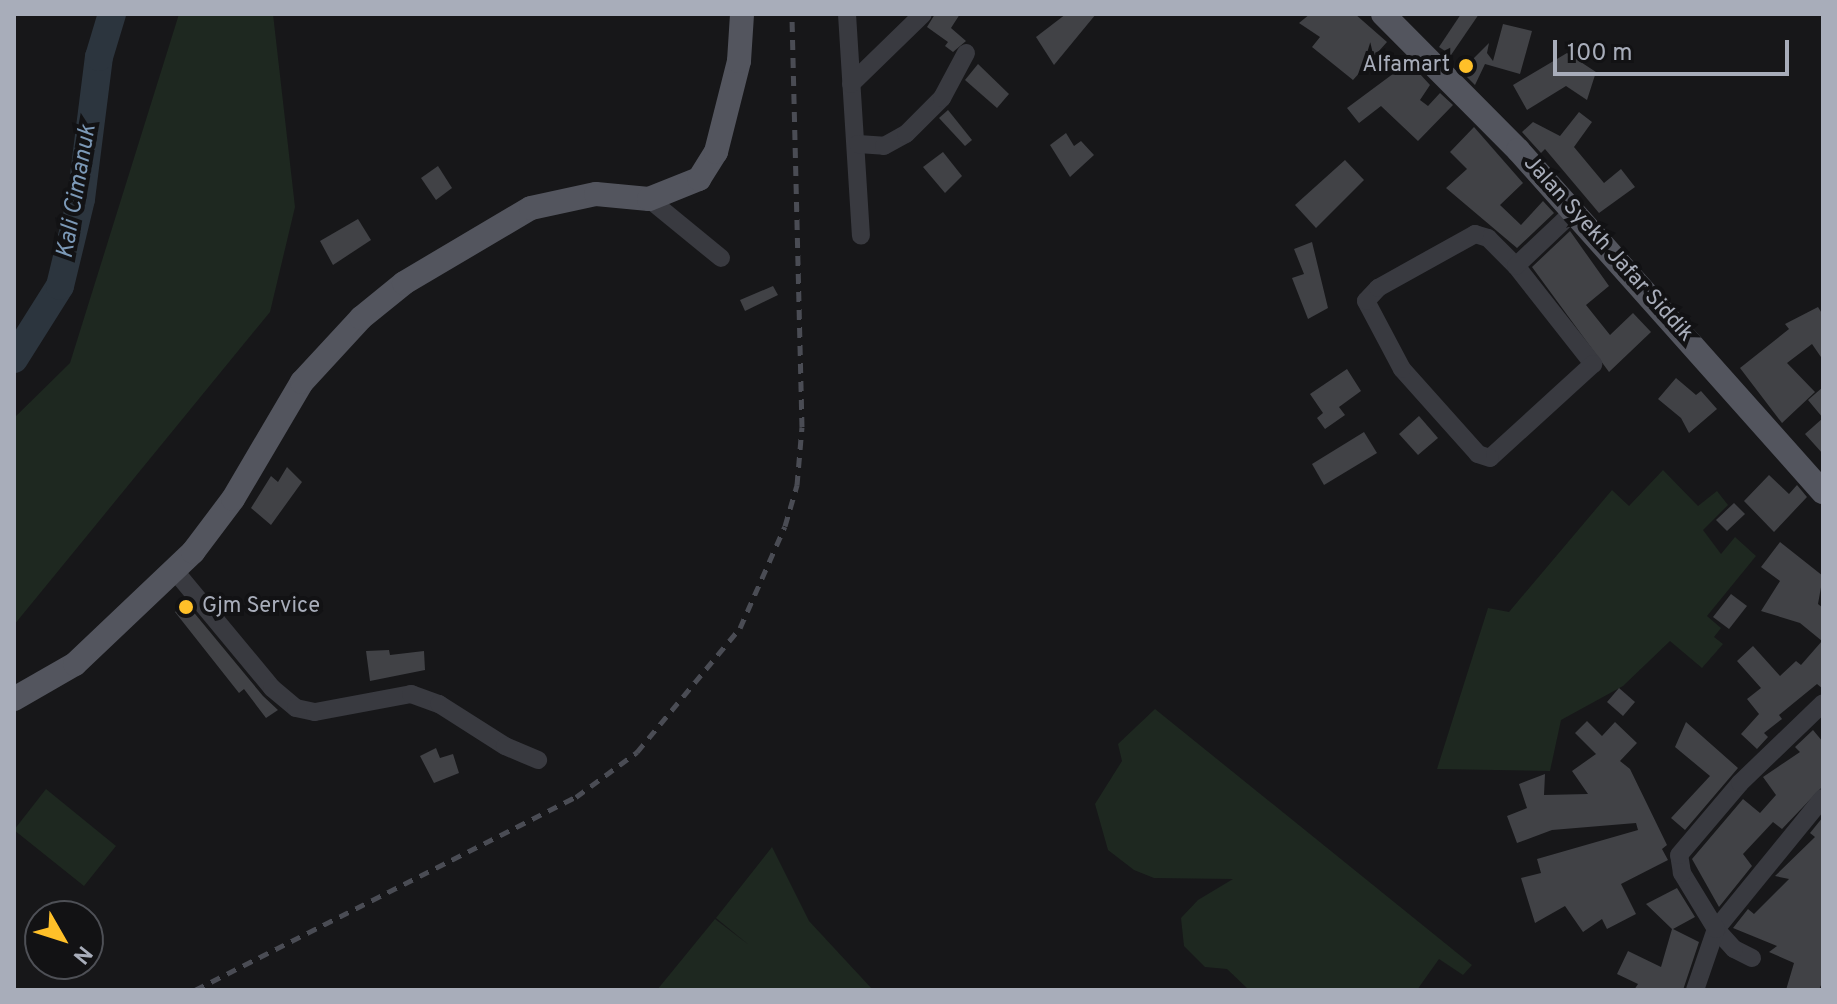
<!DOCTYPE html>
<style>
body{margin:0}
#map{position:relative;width:1837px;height:1004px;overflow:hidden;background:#171719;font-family:Overpass,sans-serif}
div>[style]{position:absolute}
.green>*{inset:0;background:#1e2820}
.river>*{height:28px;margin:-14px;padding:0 14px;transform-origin:14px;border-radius:14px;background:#2c353e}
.building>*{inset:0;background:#414246}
.minor>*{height:18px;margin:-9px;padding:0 9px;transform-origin:9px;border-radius:9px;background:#393a40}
.major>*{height:24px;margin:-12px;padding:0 12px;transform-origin:12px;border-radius:12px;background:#53555e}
.rail>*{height:5px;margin-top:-2.5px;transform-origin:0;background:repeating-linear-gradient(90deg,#4a4c54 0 10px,transparent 0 18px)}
.dots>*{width:22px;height:22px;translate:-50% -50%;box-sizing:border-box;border:4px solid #121214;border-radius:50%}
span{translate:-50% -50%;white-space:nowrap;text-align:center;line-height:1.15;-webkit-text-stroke:8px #121214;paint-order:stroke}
.poi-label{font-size:22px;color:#a8adba}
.right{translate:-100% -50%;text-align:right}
.left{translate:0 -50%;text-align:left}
.street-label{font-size:22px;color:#a8adba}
.water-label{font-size:24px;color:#7c99b7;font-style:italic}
.frame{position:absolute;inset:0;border:16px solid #a8adba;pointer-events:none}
.north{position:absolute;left:24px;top:900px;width:80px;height:80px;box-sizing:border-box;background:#121214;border:2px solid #4e5056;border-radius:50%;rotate:129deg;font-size:22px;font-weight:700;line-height:32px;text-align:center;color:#a8adba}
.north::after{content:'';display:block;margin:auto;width:28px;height:36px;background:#ffc029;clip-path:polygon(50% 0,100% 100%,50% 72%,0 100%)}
.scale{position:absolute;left:1553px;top:40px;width:236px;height:36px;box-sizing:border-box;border:4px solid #a8adba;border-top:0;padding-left:10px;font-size:24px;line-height:28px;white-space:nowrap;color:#a8adba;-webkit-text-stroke:6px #121214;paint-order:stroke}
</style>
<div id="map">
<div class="green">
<div style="clip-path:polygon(179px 14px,273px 14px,295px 207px,270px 312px,14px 625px,14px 418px,70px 363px)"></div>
<div style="clip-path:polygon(1663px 470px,1698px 506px,1717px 491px,1728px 505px,1703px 530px,1721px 554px,1735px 537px,1756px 556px,1707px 616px,1721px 628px,1714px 637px,1723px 644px,1702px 668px,1670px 641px,1623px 686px,1561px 720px,1550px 771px,1437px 769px,1488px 608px,1509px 612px,1612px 490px,1629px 506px)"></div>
<div style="clip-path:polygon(1155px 709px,1472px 965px,1463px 975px,1439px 959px,1417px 990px,1249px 990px,1227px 969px,1205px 967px,1184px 946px,1181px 918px,1198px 900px,1233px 879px,1154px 878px,1134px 870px,1108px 850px,1095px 804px,1122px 761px,1118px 744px)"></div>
<div style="clip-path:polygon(46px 789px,116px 846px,84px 886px,14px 830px)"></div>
<div style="clip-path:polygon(772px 847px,809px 921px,873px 990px,657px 990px,715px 919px,749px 945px,716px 918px)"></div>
</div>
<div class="river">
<div style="left:14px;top:359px;width:86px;rotate:-57.8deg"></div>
<div style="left:60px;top:286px;width:89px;rotate:-76.4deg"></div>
<div style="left:81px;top:199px;width:143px;rotate:-82.8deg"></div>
<div style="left:99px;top:57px;width:45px;rotate:-73.2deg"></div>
</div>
<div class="building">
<div style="clip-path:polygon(935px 14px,960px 14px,951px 28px,966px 41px,953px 52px,945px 46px,948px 42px,927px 27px)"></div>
<div style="clip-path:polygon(1066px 14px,1096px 14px,1054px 65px,1036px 37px)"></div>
<div style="clip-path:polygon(1310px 14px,1355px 14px,1387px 42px,1353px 80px,1312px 47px,1320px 37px,1299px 23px)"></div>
<div style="clip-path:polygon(1461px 14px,1479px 14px,1451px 55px,1439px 47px)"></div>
<div style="clip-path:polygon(1503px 24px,1532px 31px,1520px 74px,1485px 64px,1475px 85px,1461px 71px,1489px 43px,1487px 53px,1493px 61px)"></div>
<div style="clip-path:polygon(1567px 53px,1596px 72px,1587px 100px,1566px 86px,1527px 110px,1513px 85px)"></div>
<div style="clip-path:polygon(1409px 62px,1430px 85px,1420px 100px,1428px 106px,1440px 93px,1453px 105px,1418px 141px,1381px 106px,1359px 123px,1347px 108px)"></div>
<div style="clip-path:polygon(978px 64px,1009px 94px,997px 108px,965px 80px)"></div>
<div style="clip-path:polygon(948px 110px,972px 140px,965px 146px,939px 118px)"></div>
<div style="clip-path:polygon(1579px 112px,1592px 122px,1574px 147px,1604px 183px,1621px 169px,1635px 187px,1599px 213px,1545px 149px,1541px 153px,1522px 132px,1533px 122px,1560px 136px)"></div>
<div style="clip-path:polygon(1474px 127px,1523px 183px,1500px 205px,1521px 225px,1543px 201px,1554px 213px,1517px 248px,1446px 188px,1467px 169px,1450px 152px)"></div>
<div style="clip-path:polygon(1066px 133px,1074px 146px,1081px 141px,1094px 155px,1070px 177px,1050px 145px)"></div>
<div style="clip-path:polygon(943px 152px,962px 176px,945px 193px,923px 167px)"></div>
<div style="clip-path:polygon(1345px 160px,1364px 180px,1316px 228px,1295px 205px)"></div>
<div style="clip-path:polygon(438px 166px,452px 188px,436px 200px,421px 178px)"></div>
<div style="clip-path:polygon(358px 219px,371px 240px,333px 265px,320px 241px)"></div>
<div style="clip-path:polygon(1570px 231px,1609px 286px,1586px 305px,1610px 335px,1633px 313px,1651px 332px,1609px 372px,1532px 267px)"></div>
<div style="clip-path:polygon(1312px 242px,1328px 308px,1308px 319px,1292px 278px,1304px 274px,1294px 249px)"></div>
<div style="clip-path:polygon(773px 286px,778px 295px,745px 311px,740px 300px)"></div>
<div style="clip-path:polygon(1818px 307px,1823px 315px,1823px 360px,1812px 344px,1787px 363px,1815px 392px,1782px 423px,1740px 368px,1789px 329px,1785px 324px)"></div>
<div style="clip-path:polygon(1347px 369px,1361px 391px,1339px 407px,1345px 415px,1325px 429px,1317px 418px,1323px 413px,1310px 394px)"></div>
<div style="clip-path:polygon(1676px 378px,1696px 395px,1701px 391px,1717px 409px,1689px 433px,1681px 418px,1658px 399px)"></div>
<div style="clip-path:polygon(1823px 387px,1823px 454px,1805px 434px,1823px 418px,1808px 400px)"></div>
<div style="clip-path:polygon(1419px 416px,1438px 438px,1418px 455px,1399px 434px)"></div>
<div style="clip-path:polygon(1364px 432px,1377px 453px,1324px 485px,1312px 464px)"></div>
<div style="clip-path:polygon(287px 467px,302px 482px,271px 525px,251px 508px,271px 476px,278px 482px)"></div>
<div style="clip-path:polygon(1769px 475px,1789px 494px,1797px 485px,1807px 497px,1774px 532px,1744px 501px)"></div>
<div style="clip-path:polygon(1734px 503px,1745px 514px,1727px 531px,1716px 520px)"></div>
<div style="clip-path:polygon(1780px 542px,1823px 576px,1818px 604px,1823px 608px,1823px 689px,1817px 684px,1779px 715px,1782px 719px,1764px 733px,1768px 737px,1757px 749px,1741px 734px,1759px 714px,1747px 699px,1761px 688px,1737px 661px,1753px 646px,1780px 676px,1796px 661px,1801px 665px,1822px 641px,1800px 623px,1761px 611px,1780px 581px,1761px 567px)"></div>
<div style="clip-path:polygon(1731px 594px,1747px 606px,1729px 629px,1713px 617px)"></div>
<div style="clip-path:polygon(186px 603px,263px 696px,278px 710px,266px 718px,244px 689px,239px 693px,175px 612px)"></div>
<div style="clip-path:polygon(389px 650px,390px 655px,424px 651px,425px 670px,370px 681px,366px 651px)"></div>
<div style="clip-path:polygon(1619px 688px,1635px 702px,1623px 716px,1607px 702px)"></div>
<div style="clip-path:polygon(1587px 721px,1602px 736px,1615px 722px,1637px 743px,1620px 761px,1630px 769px,1667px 845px,1662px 849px,1668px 860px,1621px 884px,1636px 914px,1607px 929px,1602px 919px,1583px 932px,1565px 906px,1535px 923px,1521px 878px,1541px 873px,1537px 859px,1638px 830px,1636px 823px,1552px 830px,1517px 843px,1507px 816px,1527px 808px,1519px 784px,1545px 774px,1544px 795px,1588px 794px,1572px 771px,1596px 754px,1575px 733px)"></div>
<div style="clip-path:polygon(1686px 722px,1738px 768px,1685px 830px,1671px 818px,1710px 776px,1675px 747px)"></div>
<div style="clip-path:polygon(1813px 730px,1823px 742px,1823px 786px,1782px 829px,1773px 822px,1743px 854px,1752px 866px,1719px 907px,1692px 859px,1743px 799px,1760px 813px,1776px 795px,1763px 777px,1800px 752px,1795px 747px)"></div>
<div style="clip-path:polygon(436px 748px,440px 758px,453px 754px,459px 773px,434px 783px,420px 756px)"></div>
<div style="clip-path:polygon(1823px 817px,1823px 980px,1819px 990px,1786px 990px,1794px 963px,1769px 952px,1777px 946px,1733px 928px,1748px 909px,1754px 914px,1789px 879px,1775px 876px,1815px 837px,1810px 833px)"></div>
<div style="clip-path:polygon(1677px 888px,1695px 917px,1673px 929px,1699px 942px,1683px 990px,1634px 990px,1638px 984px,1617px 974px,1628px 951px,1661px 967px,1672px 929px,1646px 904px)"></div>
</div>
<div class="minor">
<div style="left:847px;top:14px;width:222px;rotate:86.4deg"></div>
<div style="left:851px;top:84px;width:100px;rotate:-44.2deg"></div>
<div style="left:858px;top:144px;width:26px;rotate:4deg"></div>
<div style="left:884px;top:146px;width:25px;rotate:-29deg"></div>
<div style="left:906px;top:134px;width:51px;rotate:-45deg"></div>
<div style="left:942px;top:98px;width:51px;rotate:-61.9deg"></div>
<div style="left:649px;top:199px;width:93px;rotate:39.3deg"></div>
<div style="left:1475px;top:234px;width:14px;rotate:17deg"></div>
<div style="left:1488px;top:238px;width:40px;rotate:45deg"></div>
<div style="left:1516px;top:266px;width:125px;rotate:51.8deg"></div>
<div style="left:1593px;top:364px;width:139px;rotate:137.6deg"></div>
<div style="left:1490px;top:458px;width:13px;rotate:-162deg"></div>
<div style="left:1478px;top:454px;width:114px;rotate:-131.8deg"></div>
<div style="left:1402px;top:369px;width:77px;rotate:-117.9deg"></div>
<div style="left:1366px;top:301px;width:18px;rotate:-47deg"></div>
<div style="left:1378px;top:288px;width:111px;rotate:-29.1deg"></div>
<div style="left:1516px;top:266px;width:80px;rotate:-43.5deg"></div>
<div style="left:175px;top:571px;width:152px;rotate:50.3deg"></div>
<div style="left:272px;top:688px;width:31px;rotate:40deg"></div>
<div style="left:296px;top:708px;width:19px;rotate:12deg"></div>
<div style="left:315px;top:712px;width:98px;rotate:-10.6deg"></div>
<div style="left:411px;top:694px;width:30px;rotate:20deg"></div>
<div style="left:439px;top:704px;width:78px;rotate:32.5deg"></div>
<div style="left:505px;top:746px;width:36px;rotate:23deg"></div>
<div style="left:1752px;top:958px;width:20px;rotate:-153deg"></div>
<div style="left:1734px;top:949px;width:27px;rotate:-132deg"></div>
<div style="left:1716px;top:929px;width:169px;rotate:-50.8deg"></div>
<div style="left:1695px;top:990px;width:65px;rotate:-71deg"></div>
<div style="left:1716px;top:929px;width:66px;rotate:-121.3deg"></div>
<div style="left:1682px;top:873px;width:18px;rotate:-99deg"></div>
<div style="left:1679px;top:855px;width:94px;rotate:-49.7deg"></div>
<div style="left:1740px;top:783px;width:115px;rotate:-43.9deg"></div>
</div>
<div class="major">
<div style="left:1383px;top:14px;width:192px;rotate:45.2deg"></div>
<div style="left:1518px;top:150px;width:458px;rotate:48.3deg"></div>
<div style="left:14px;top:699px;width:70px;rotate:-29.8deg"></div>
<div style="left:75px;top:664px;width:163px;rotate:-43.5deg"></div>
<div style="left:193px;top:552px;width:66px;rotate:-53deg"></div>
<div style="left:233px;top:499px;width:136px;rotate:-59.5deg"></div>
<div style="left:302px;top:382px;width:87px;rotate:-47.3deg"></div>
<div style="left:361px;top:318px;width:55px;rotate:-39.1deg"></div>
<div style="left:404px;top:283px;width:147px;rotate:-30.6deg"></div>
<div style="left:531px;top:208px;width:66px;rotate:-12.2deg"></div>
<div style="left:596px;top:194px;width:53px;rotate:5.4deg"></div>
<div style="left:649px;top:199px;width:54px;rotate:-21.8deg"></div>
<div style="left:699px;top:179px;width:32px;rotate:-58deg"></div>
<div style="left:716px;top:152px;width:94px;rotate:-75.8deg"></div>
<div style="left:739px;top:61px;width:47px;rotate:-86.3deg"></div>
</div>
<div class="rail">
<div style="left:195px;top:990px;width:427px;rotate:-26.9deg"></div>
<div style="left:576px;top:797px;width:76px;rotate:-36.4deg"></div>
<div style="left:637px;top:752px;width:161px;rotate:-50.3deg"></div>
<div style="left:740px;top:628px;width:111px;rotate:-66.2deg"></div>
<div style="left:785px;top:526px;width:43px;rotate:-73.7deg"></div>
<div style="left:797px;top:485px;width:58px;rotate:-85.1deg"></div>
<div style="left:802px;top:427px;width:413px;rotate:-91.4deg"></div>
</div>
<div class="dots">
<div style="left:1466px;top:66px;background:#ffc029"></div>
<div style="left:186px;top:607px;background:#ffc029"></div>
</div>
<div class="poi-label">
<span class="right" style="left:1450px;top:66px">Alfamart</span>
<span class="left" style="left:202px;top:607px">Gjm Service</span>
</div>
<div class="street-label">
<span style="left:1608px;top:249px;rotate:48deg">Jalan Syekh Jafar Siddik</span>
</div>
<div class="water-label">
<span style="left:78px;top:192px;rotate:-80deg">Kali Cimanuk</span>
</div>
<div class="frame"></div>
<div class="north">N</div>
<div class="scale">100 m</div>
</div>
